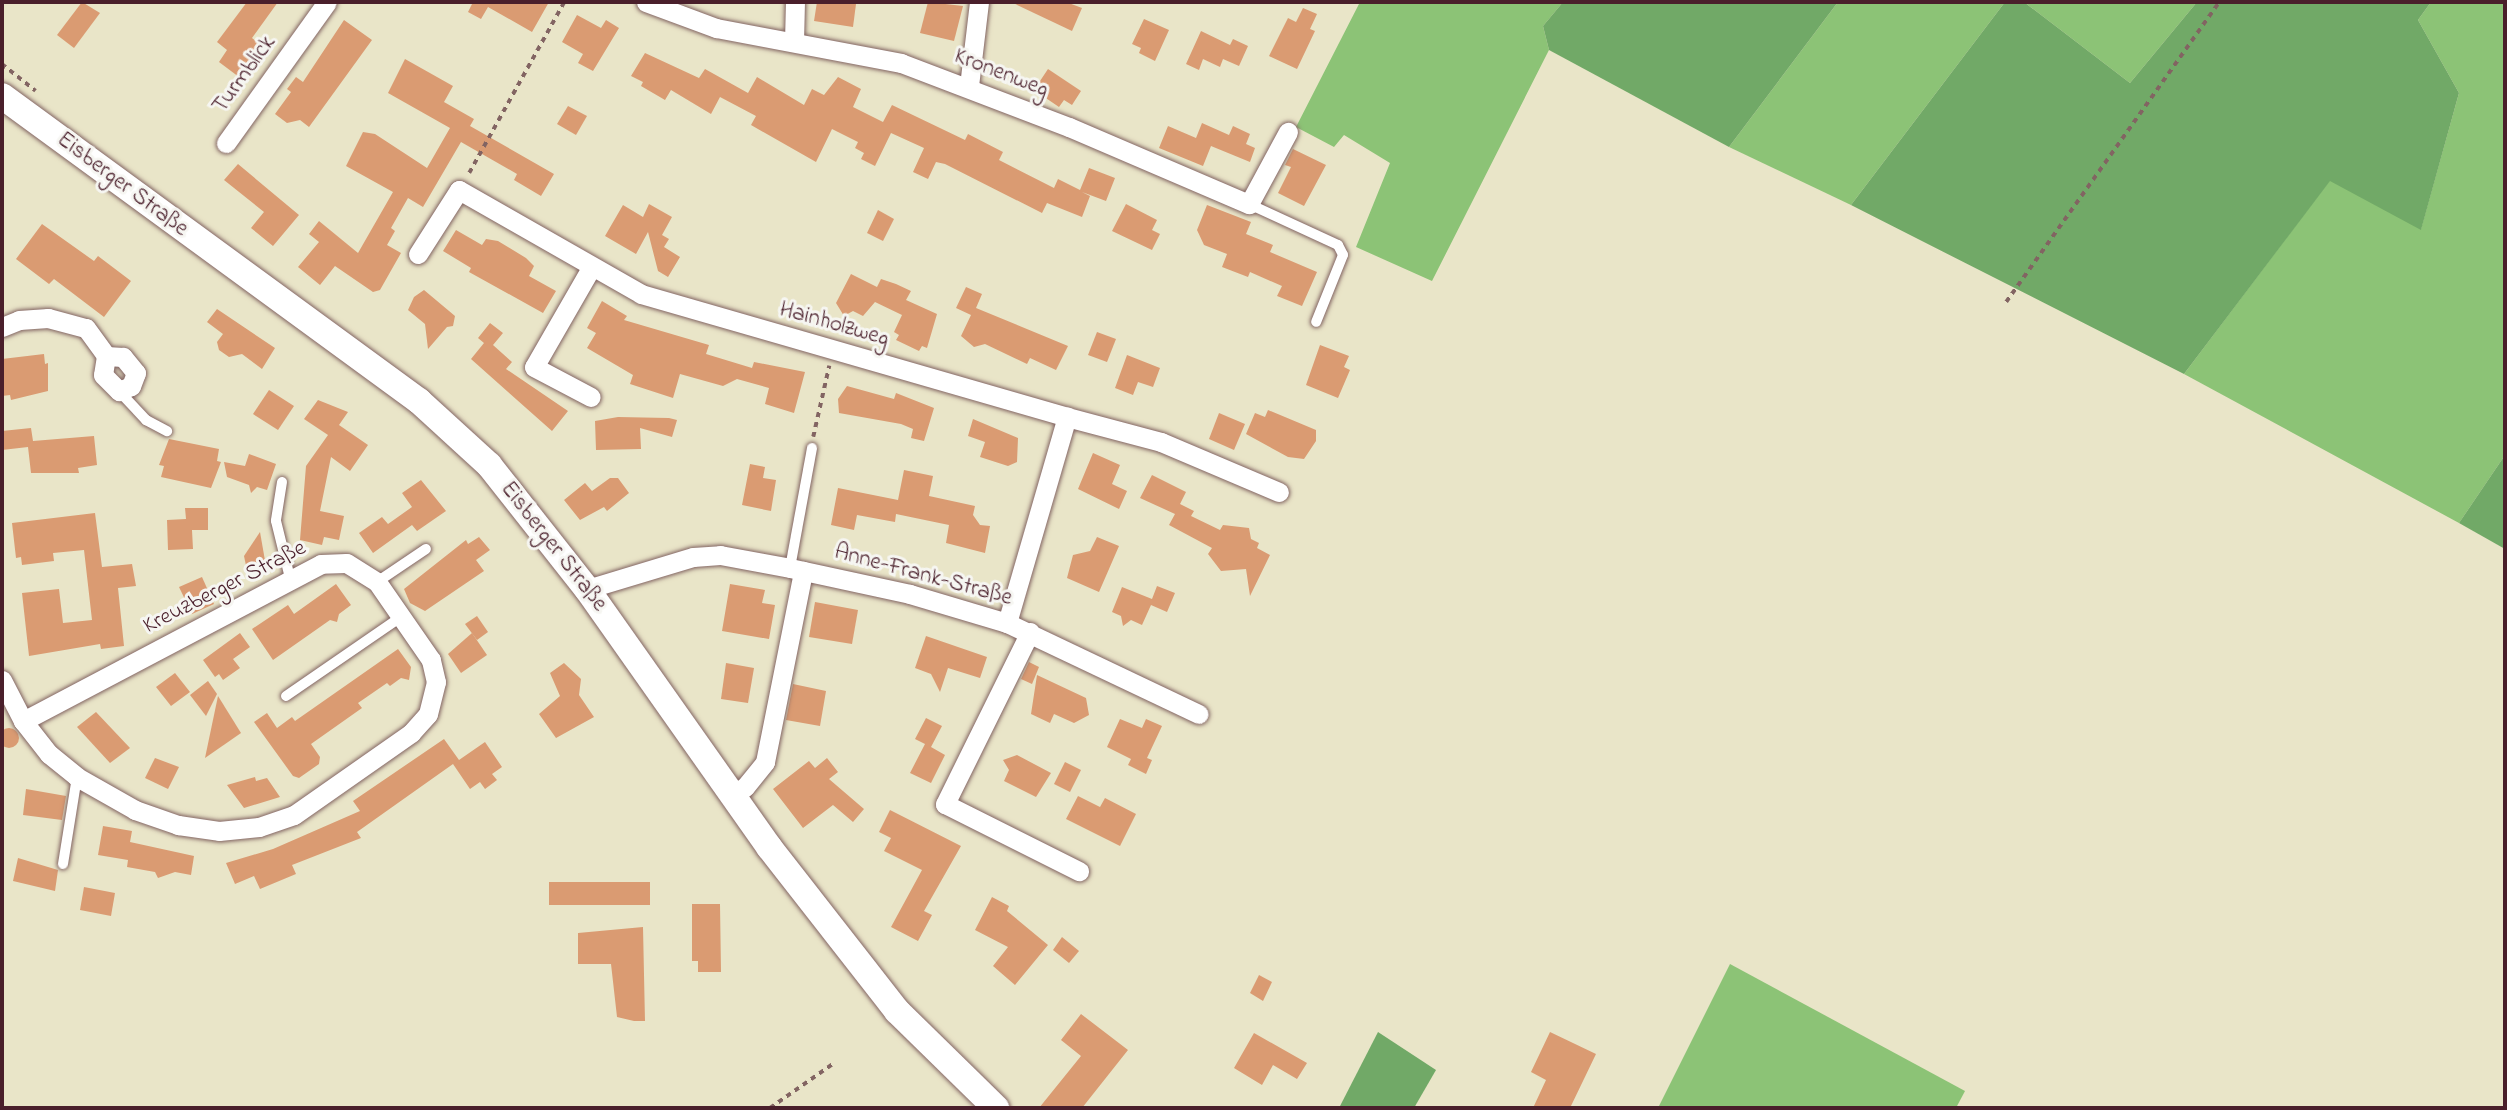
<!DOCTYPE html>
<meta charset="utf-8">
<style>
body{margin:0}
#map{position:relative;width:2507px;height:1110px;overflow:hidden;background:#e9e5c8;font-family:"Indie Flower",sans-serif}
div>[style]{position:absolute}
.green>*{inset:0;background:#8cc376}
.forest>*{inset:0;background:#71a967}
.building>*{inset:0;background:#da9b72}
.round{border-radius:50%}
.path>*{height:3.5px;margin-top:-1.75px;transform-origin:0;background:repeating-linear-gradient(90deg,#826462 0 5px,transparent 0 10px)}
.roads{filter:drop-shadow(0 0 2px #826462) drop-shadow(0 0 2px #826462)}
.lane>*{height:10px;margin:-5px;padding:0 5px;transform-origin:5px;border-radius:5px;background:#fff}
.street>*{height:19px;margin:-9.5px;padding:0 9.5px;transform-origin:9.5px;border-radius:9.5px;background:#fff}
.secondary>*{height:26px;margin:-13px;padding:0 13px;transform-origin:13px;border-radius:13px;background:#fff}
span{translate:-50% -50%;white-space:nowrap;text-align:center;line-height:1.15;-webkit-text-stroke:6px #f6f6f2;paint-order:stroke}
.street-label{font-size:23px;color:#4a1f2b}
.frame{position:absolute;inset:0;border:4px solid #4a1f2b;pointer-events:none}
</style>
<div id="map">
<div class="green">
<div style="clip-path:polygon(1360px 2px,1563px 2px,1543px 26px,1549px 50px,1432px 281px,1356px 247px,1390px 163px,1344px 135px,1334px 147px,1296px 127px)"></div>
<div style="clip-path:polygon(1838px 2px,2005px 2px,1851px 205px,1729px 147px)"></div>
<div style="clip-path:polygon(2024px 2px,2197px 2px,2130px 83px)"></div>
<div style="clip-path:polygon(2431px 2px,2505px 2px,2505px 455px,2459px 523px,2184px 374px,2330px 180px,2421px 229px,2459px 93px,2418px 20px)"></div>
<div style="clip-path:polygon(1730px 964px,1965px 1091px,1956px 1108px,1658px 1108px)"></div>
</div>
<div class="forest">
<div style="clip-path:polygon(1563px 2px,1838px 2px,1729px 147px,1549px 50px,1543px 26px)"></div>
<div style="clip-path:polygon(2005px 2px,2024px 2px,2130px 83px,2197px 2px,2431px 2px,2418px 20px,2459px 93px,2421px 230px,2330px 181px,2184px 374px,1851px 205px)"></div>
<div style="clip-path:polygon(2505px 455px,2505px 549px,2459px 523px)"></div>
<div style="clip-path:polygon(1378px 1032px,1436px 1070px,1414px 1108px,1339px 1108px)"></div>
</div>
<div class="building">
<div style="clip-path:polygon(82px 2px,100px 13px,74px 48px,57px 35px)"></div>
<div style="clip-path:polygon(247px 2px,278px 2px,252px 38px,262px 46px,239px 77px,219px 62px,227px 50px,217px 42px)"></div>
<div style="clip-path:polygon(473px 2px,549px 2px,532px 32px,488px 7px,481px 19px,468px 12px)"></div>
<div style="clip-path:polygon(817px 2px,856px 4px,853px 27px,814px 21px)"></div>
<div style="clip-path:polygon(928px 2px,963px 6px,954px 41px,920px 33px)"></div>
<div style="clip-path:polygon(1011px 2px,1066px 2px,1082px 8px,1072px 31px)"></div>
<div style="clip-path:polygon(1303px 8px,1317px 14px,1310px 29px,1315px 31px,1297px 69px,1269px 56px,1288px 18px,1296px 22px)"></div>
<div style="clip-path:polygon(577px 15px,601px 28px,606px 20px,619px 28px,593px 71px,578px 63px,583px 54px,562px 42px)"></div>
<div style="clip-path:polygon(1144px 19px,1169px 30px,1155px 61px,1139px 53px,1141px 48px,1132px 44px)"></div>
<div style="clip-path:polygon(344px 20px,372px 40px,309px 127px,300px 120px,287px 123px,275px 114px,291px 92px,287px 89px,296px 77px,303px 82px)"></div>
<div style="clip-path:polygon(1201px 31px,1230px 45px,1233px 39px,1248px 46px,1239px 66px,1223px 59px,1220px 67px,1203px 59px,1199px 70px,1186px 64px)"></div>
<div style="clip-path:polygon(645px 53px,699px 78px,705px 69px,748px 93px,757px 77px,804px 105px,812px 89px,824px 95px,838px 77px,861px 89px,853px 107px,883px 122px,892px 105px,965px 140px,968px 134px,1003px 152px,999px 160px,1054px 188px,1058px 179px,1080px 190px,1089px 168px,1115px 178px,1106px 201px,1082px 192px,1090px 196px,1082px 217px,1047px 203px,1042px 213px,945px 164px,936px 162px,928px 179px,913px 172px,924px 148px,891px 133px,875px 166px,861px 159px,864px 153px,855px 148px,858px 142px,832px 129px,816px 162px,751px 125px,756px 116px,720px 97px,711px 114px,671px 90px,665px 100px,641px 86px,643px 82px,631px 76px)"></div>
<div style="clip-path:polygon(405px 59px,453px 86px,444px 102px,474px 119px,470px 126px,554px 174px,541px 196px,514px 180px,517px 174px,461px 142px,423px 207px,408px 198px,391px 228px,395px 231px,387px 245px,401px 253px,380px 290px,373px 292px,335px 266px,320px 285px,298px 267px,319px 242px,309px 234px,319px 221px,358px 253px,393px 192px,346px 166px,363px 132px,375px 134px,427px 168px,450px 128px,388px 93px)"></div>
<div style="clip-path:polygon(1048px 69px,1081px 91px,1072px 105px,1064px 100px,1059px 107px,1034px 90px)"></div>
<div style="clip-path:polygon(568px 106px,587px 116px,576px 135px,557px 124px)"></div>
<div style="clip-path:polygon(1202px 123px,1229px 135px,1233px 126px,1250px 134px,1246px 144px,1255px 148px,1250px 162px,1211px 146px,1203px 166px,1159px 148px,1168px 126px,1196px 138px)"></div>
<div style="clip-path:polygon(1293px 149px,1326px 165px,1304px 206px,1278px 193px,1291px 167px,1285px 165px)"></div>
<div style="clip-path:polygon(238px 164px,299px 215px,273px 246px,251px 228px,264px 212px,224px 180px)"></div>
<div style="clip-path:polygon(649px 204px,672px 217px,662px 235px,669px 239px,664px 247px,680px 257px,668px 277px,658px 271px,648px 232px,636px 254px,605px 236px,623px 205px,643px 217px)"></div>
<div style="clip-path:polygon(1126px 204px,1157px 220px,1152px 230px,1160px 234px,1152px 250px,1112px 231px)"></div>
<div style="clip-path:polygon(1207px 205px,1251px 222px,1246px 234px,1273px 245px,1270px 252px,1317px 272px,1302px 306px,1277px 296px,1282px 286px,1250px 272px,1248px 277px,1222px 267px,1227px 254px,1204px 245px,1197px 230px)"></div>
<div style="clip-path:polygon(878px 210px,894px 219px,883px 241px,867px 233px)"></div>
<div style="clip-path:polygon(42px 224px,94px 261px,98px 256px,131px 281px,104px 317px,54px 279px,49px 284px,16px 259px)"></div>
<div style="clip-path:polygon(456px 230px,482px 245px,486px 239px,498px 241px,526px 258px,534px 266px,529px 276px,556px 291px,543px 313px,469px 272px,471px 268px,443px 251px)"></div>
<div style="clip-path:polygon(851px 274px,877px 287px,881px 279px,896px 284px,911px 291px,906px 300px,937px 314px,927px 348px,922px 346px,919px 351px,896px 340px,899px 335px,894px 332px,902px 315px,875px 302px,863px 316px,853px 311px,844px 316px,836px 303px)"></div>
<div style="clip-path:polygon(966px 287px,982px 294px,976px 308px,1068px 346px,1056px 370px,1030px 358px,1027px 364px,985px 344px,974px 347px,961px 336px,971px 315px,956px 308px)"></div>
<div style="clip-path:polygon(424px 290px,455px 316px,453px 326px,447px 327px,428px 349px,425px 324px,408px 310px,414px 297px)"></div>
<div style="clip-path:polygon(602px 301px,627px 316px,624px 320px,709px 345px,706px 354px,752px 368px,754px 362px,805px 372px,794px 413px,765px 404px,769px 388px,737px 379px,723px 386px,680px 374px,673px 398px,630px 384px,633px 375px,587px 348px,596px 333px,587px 328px)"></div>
<div style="clip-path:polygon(217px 309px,275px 348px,262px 369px,242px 354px,229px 357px,219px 350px,217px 342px,223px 334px,207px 322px)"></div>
<div style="clip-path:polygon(490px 323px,503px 333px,493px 345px,512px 362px,506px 369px,568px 411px,552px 431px,471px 359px,484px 343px,478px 338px)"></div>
<div style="clip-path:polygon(1097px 332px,1116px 339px,1107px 362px,1088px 355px)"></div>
<div style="clip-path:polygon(1320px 345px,1349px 356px,1344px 367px,1350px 370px,1338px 398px,1306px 385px)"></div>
<div style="clip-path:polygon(44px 354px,45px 364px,48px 363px,48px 391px,11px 400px,10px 395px,2px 396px,2px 359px)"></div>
<div style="clip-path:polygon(1127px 355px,1160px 368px,1153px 387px,1138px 382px,1133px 395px,1115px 388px)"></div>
<div style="clip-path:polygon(847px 386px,894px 399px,896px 393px,934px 408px,924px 441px,911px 438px,913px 429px,901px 424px,839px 413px,838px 399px)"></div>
<div style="clip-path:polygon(269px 390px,294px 406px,278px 430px,253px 414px)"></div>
<div style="clip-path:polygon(318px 400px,348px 412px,339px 425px,368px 445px,350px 471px,331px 457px,320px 511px,344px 516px,339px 540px,324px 537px,322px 545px,300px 540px,306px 466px,328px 435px,304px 419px)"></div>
<div style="clip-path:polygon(1268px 410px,1316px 430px,1316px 441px,1304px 459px,1288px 457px,1246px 434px,1255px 413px,1265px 417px)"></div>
<div style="clip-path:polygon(1219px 413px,1245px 424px,1234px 450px,1209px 439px)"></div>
<div style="clip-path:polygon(618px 417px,669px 418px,677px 420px,672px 437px,640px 428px,641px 449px,596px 450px,595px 421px)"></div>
<div style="clip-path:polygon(973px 419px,1018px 438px,1017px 462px,1008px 466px,980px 457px,985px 442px,968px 436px)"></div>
<div style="clip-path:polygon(31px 428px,33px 441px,94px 436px,97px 465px,78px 468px,79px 473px,31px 473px,28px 447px,2px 450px,2px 431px)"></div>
<div style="clip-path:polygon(169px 439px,219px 449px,217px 461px,221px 462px,211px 488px,161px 477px,164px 466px,159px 465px)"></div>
<div style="clip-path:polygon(1093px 453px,1120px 465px,1112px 484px,1127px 491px,1119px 509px,1078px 489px)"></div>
<div style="clip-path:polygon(249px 454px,276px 464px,267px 490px,257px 487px,251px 493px,249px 485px,227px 477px,224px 462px,245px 466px)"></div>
<div style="clip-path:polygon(750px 464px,765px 467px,763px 478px,776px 480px,771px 511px,742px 505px)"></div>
<div style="clip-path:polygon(904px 470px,933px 476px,929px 496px,975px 506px,973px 515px,980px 525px,990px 526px,985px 553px,946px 543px,949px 525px,896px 514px,895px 522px,857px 515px,854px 530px,831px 525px,838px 488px,898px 500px)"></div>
<div style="clip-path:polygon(1152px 475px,1186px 492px,1180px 504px,1194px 511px,1191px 516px,1220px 530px,1223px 525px,1249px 528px,1251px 539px,1259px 543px,1257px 548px,1270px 555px,1250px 596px,1246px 569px,1221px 571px,1208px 554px,1212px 548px,1169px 525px,1175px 514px,1140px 498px)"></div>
<div style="clip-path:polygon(610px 478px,618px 478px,629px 493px,607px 511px,604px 507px,580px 520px,564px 500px,585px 483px,592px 491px)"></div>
<div style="clip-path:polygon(421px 480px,446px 511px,417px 531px,412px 525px,373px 553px,359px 533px,382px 517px,388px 524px,412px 507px,402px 493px)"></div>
<div style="clip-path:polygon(185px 508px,208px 508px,208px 530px,192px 530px,193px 549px,168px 550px,167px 520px,186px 519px)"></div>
<div style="clip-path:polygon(95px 513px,102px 567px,132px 564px,136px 586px,118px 588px,124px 646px,101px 649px,100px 644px,29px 656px,22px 593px,59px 589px,63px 623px,92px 620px,84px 550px,53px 553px,54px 561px,22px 565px,21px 557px,16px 558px,12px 523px)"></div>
<div style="clip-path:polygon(260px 532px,267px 572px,248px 575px,244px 556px)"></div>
<div style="clip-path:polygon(479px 537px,490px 550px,476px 560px,484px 571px,425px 611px,410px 603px,404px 589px,466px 540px,468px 544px)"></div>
<div style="clip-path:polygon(1097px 537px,1119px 546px,1099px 592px,1067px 578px,1073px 555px,1090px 551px)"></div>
<div style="clip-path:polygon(202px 577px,214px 604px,192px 614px,179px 587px)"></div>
<div style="clip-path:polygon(336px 584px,351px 605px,339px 614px,337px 622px,330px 620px,273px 660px,252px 629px,288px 605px,294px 614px)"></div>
<div style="clip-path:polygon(730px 584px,765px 590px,762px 603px,775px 605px,769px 639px,722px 631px)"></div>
<div style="clip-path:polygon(1157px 586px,1175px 593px,1167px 612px,1151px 605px,1142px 625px,1131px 620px,1123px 626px,1121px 616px,1112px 612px,1122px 587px,1152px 599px)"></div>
<div style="clip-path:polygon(815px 602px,858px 610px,852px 644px,809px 637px)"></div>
<div style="clip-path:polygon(477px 616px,488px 632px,477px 640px,465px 624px)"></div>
<div style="clip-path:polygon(240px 633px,250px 647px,233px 659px,240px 668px,223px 680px,219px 674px,215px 677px,203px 660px)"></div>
<div style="clip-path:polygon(472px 633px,487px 655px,461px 673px,448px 654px)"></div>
<div style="clip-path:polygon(926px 636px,987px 657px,980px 678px,948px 668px,940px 692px,931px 674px,915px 668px)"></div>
<div style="clip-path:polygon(398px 649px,411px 667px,409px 680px,401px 678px,390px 686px,387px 683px,358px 703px,362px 708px,311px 744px,320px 757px,319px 764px,299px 778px,293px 776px,254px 722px,267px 713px,277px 728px,292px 717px,295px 721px)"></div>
<div style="clip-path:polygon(1029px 662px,1039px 667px,1032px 684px,1021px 679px)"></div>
<div style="clip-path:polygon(564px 663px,581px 679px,579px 695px,594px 717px,556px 738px,539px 714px,560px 696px,550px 673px)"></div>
<div style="clip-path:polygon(726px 663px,754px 668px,748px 703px,721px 699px)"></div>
<div style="clip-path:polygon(175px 673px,190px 692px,171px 706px,156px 687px)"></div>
<div style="clip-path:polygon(1037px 675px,1086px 698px,1089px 715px,1074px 723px,1054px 714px,1050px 723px,1031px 714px)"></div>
<div style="clip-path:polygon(208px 681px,217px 694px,206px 716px,190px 695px)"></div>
<div style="clip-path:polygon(793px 684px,826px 691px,820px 726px,786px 720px)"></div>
<div style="clip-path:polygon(218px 696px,241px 733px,205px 758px)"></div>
<div style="clip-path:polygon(96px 712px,130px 748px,110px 763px,77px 727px)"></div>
<div style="clip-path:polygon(926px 718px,942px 726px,931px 747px,945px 755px,931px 783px,910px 773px,925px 744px,915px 739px)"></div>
<div style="clip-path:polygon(1120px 719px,1142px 728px,1146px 719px,1162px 726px,1147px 758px,1152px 760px,1146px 774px,1128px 765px,1131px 759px,1107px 747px)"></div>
<div class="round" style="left:-1px;top:728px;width:20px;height:20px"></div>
<div style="clip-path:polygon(444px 739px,459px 760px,485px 742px,502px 767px,492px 774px,497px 780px,485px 789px,480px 782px,470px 789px,453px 764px,357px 832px,361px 838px,292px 865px,296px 874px,260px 889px,254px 876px,235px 884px,226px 863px,273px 849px,360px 811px,353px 801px)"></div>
<div style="clip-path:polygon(1017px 755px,1051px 773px,1036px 797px,1004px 781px,1009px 770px,1003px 760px)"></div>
<div style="clip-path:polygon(155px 758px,179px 767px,168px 789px,145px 778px)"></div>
<div style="clip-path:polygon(827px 758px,838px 772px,829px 779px,864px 809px,853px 822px,833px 805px,803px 828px,773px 789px,809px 761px,815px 768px)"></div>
<div style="clip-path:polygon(1065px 762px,1081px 770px,1070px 792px,1054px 784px)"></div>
<div style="clip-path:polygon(255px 777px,256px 781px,267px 778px,280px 797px,244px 808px,227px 785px)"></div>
<div style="clip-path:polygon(26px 789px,66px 796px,62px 820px,23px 815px)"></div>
<div style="clip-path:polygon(1078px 796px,1100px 807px,1105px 798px,1136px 814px,1120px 846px,1066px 819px)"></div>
<div style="clip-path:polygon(890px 810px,961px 846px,924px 911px,932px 915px,918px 941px,891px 927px,922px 870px,884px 851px,891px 838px,879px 832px)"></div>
<div style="clip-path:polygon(103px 826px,132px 831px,130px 842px,194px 856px,191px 875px,175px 872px,158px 878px,155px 872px,127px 867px,128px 860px,98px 855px)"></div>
<div style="clip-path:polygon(18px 858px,58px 870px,55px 891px,13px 881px)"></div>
<div style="clip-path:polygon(549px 882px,650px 882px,650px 905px,549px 905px)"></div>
<div style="clip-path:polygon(84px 887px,115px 893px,111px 916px,80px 910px)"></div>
<div style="clip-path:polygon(992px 897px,1009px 906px,1007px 911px,1048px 945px,1015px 985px,993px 966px,1008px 947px,975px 930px)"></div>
<div style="clip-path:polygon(692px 904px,720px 904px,721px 972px,698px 972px,698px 961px,692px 961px)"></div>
<div style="clip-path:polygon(643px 927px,645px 1021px,634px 1021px,617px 1017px,611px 964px,578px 964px,578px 933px)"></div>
<div style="clip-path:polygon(1062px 937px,1079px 951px,1069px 963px,1053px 950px)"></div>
<div style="clip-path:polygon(1259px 975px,1272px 982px,1263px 1001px,1250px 993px)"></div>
<div style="clip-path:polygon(1081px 1014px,1128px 1050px,1082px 1108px,1039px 1108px,1081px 1056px,1061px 1040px)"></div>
<div style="clip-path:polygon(1550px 1032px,1596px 1054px,1570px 1108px,1533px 1108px,1546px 1080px,1531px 1072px)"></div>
<div style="clip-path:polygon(1254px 1033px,1307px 1063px,1297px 1079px,1273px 1065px,1262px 1085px,1234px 1068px)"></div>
</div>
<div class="path">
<div style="left:2px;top:64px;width:43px;rotate:38.5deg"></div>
<div style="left:469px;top:173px;width:196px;rotate:-60.9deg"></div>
<div style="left:2006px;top:302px;width:368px;rotate:-54.6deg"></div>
<div style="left:813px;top:437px;width:73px;rotate:-77.3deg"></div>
<div style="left:770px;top:1108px;width:78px;rotate:-35.1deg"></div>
</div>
<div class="roads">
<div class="lane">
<div style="left:1249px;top:204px;width:98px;rotate:24.7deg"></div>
<div style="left:1338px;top:245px;width:11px;rotate:63deg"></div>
<div style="left:1343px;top:255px;width:72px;rotate:111.9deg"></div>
<div style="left:119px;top:391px;width:40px;rotate:47deg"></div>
<div style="left:146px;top:420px;width:24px;rotate:28deg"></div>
<div style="left:282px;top:482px;width:39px;rotate:99deg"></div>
<div style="left:276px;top:521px;width:59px;rotate:76.2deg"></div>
<div style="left:790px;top:568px;width:122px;rotate:-79.6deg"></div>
<div style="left:377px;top:582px;width:59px;rotate:-34deg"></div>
<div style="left:286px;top:696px;width:140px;rotate:-34.5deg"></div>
<div style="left:63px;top:864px;width:88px;rotate:-80.9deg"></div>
</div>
<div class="street">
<div style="left:646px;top:2px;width:75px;rotate:20.4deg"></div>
<div style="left:716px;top:28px;width:188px;rotate:10.7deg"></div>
<div style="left:901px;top:63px;width:180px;rotate:20.9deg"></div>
<div style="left:1069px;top:127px;width:196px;rotate:23.2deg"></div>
<div style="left:1249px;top:204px;width:82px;rotate:-61.6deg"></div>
<div style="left:794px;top:42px;width:40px;rotate:-88.6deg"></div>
<div style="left:969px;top:86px;width:85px;rotate:-83.2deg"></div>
<div style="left:226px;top:143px;width:173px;rotate:-54.4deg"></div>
<div style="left:418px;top:254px;width:76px;rotate:-57.4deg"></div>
<div style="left:459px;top:190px;width:210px;rotate:29.7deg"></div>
<div style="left:641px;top:294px;width:443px;rotate:16.1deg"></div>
<div style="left:591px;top:268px;width:114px;rotate:119.9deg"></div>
<div style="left:534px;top:367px;width:64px;rotate:27.8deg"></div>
<div style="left:2px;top:327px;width:18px;rotate:-22deg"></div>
<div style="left:19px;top:320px;width:29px;rotate:-4deg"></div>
<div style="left:48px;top:318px;width:39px;rotate:15deg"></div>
<div style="left:86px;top:328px;width:34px;rotate:54deg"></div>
<div style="left:106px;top:356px;width:19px;rotate:99deg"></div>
<div style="left:103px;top:375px;width:23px;rotate:45deg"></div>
<div style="left:119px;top:391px;width:13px;rotate:-23deg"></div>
<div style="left:131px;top:386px;width:14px;rotate:-69deg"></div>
<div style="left:136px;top:373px;width:21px;rotate:-129deg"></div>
<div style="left:123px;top:357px;width:17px;rotate:-177deg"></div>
<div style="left:587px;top:589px;width:111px;rotate:-16.8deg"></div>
<div style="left:693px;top:557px;width:27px;rotate:-4deg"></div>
<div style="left:720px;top:555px;width:71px;rotate:10.5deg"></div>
<div style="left:790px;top:568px;width:123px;rotate:12.2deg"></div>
<div style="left:910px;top:594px;width:101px;rotate:16.6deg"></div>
<div style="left:1007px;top:623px;width:212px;rotate:25.4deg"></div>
<div style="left:1007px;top:623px;width:215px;rotate:-73.8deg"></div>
<div style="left:1067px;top:417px;width:97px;rotate:14.9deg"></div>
<div style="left:1161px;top:442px;width:128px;rotate:23deg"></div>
<div style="left:1030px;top:632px;width:192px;rotate:116.3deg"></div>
<div style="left:945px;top:804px;width:150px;rotate:26.6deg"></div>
<div style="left:2px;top:680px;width:46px;rotate:62.9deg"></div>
<div style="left:23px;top:721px;width:42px;rotate:51.8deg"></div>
<div style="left:49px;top:754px;width:36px;rotate:39deg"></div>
<div style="left:77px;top:777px;width:67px;rotate:29.6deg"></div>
<div style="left:135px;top:810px;width:46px;rotate:19.2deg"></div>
<div style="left:178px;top:825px;width:41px;rotate:8.3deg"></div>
<div style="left:219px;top:831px;width:40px;rotate:-5.7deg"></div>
<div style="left:259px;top:827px;width:37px;rotate:-19deg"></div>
<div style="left:294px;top:815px;width:143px;rotate:-35deg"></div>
<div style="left:411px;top:733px;width:25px;rotate:-48deg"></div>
<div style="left:428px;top:714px;width:33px;rotate:-76deg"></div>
<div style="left:436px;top:682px;width:23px;rotate:-103deg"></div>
<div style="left:431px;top:660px;width:95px;rotate:-124.7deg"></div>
<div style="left:377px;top:582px;width:36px;rotate:-148deg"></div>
<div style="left:346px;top:563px;width:25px;rotate:178deg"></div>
<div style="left:321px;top:564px;width:337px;rotate:152.2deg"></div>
<div style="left:733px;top:795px;width:14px;rotate:-34deg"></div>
<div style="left:745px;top:787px;width:32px;rotate:-51deg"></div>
<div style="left:765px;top:762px;width:195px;rotate:-78.7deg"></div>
</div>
<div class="secondary">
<div style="left:2px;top:96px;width:517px;rotate:36.18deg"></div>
<div style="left:419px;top:401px;width:95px;rotate:42.4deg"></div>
<div style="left:489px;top:465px;width:158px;rotate:51.7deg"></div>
<div style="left:587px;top:589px;width:316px;rotate:54.8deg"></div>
<div style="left:769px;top:847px;width:208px;rotate:52deg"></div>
<div style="left:897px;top:1011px;width:139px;rotate:44.4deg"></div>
</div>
</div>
<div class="street-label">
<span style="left:1001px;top:74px;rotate:21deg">Kronenweg</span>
<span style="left:245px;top:75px;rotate:-54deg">Turmblick</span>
<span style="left:122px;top:185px;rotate:37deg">Eisberger Straße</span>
<span style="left:834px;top:325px;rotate:16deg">Hainholzweg</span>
<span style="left:553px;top:547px;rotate:52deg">Eisberger Straße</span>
<span style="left:923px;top:576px;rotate:15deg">Anne-Frank-Straße</span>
<span style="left:225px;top:588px;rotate:-27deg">Kreuzberger Straße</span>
</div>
<div class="frame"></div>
</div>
